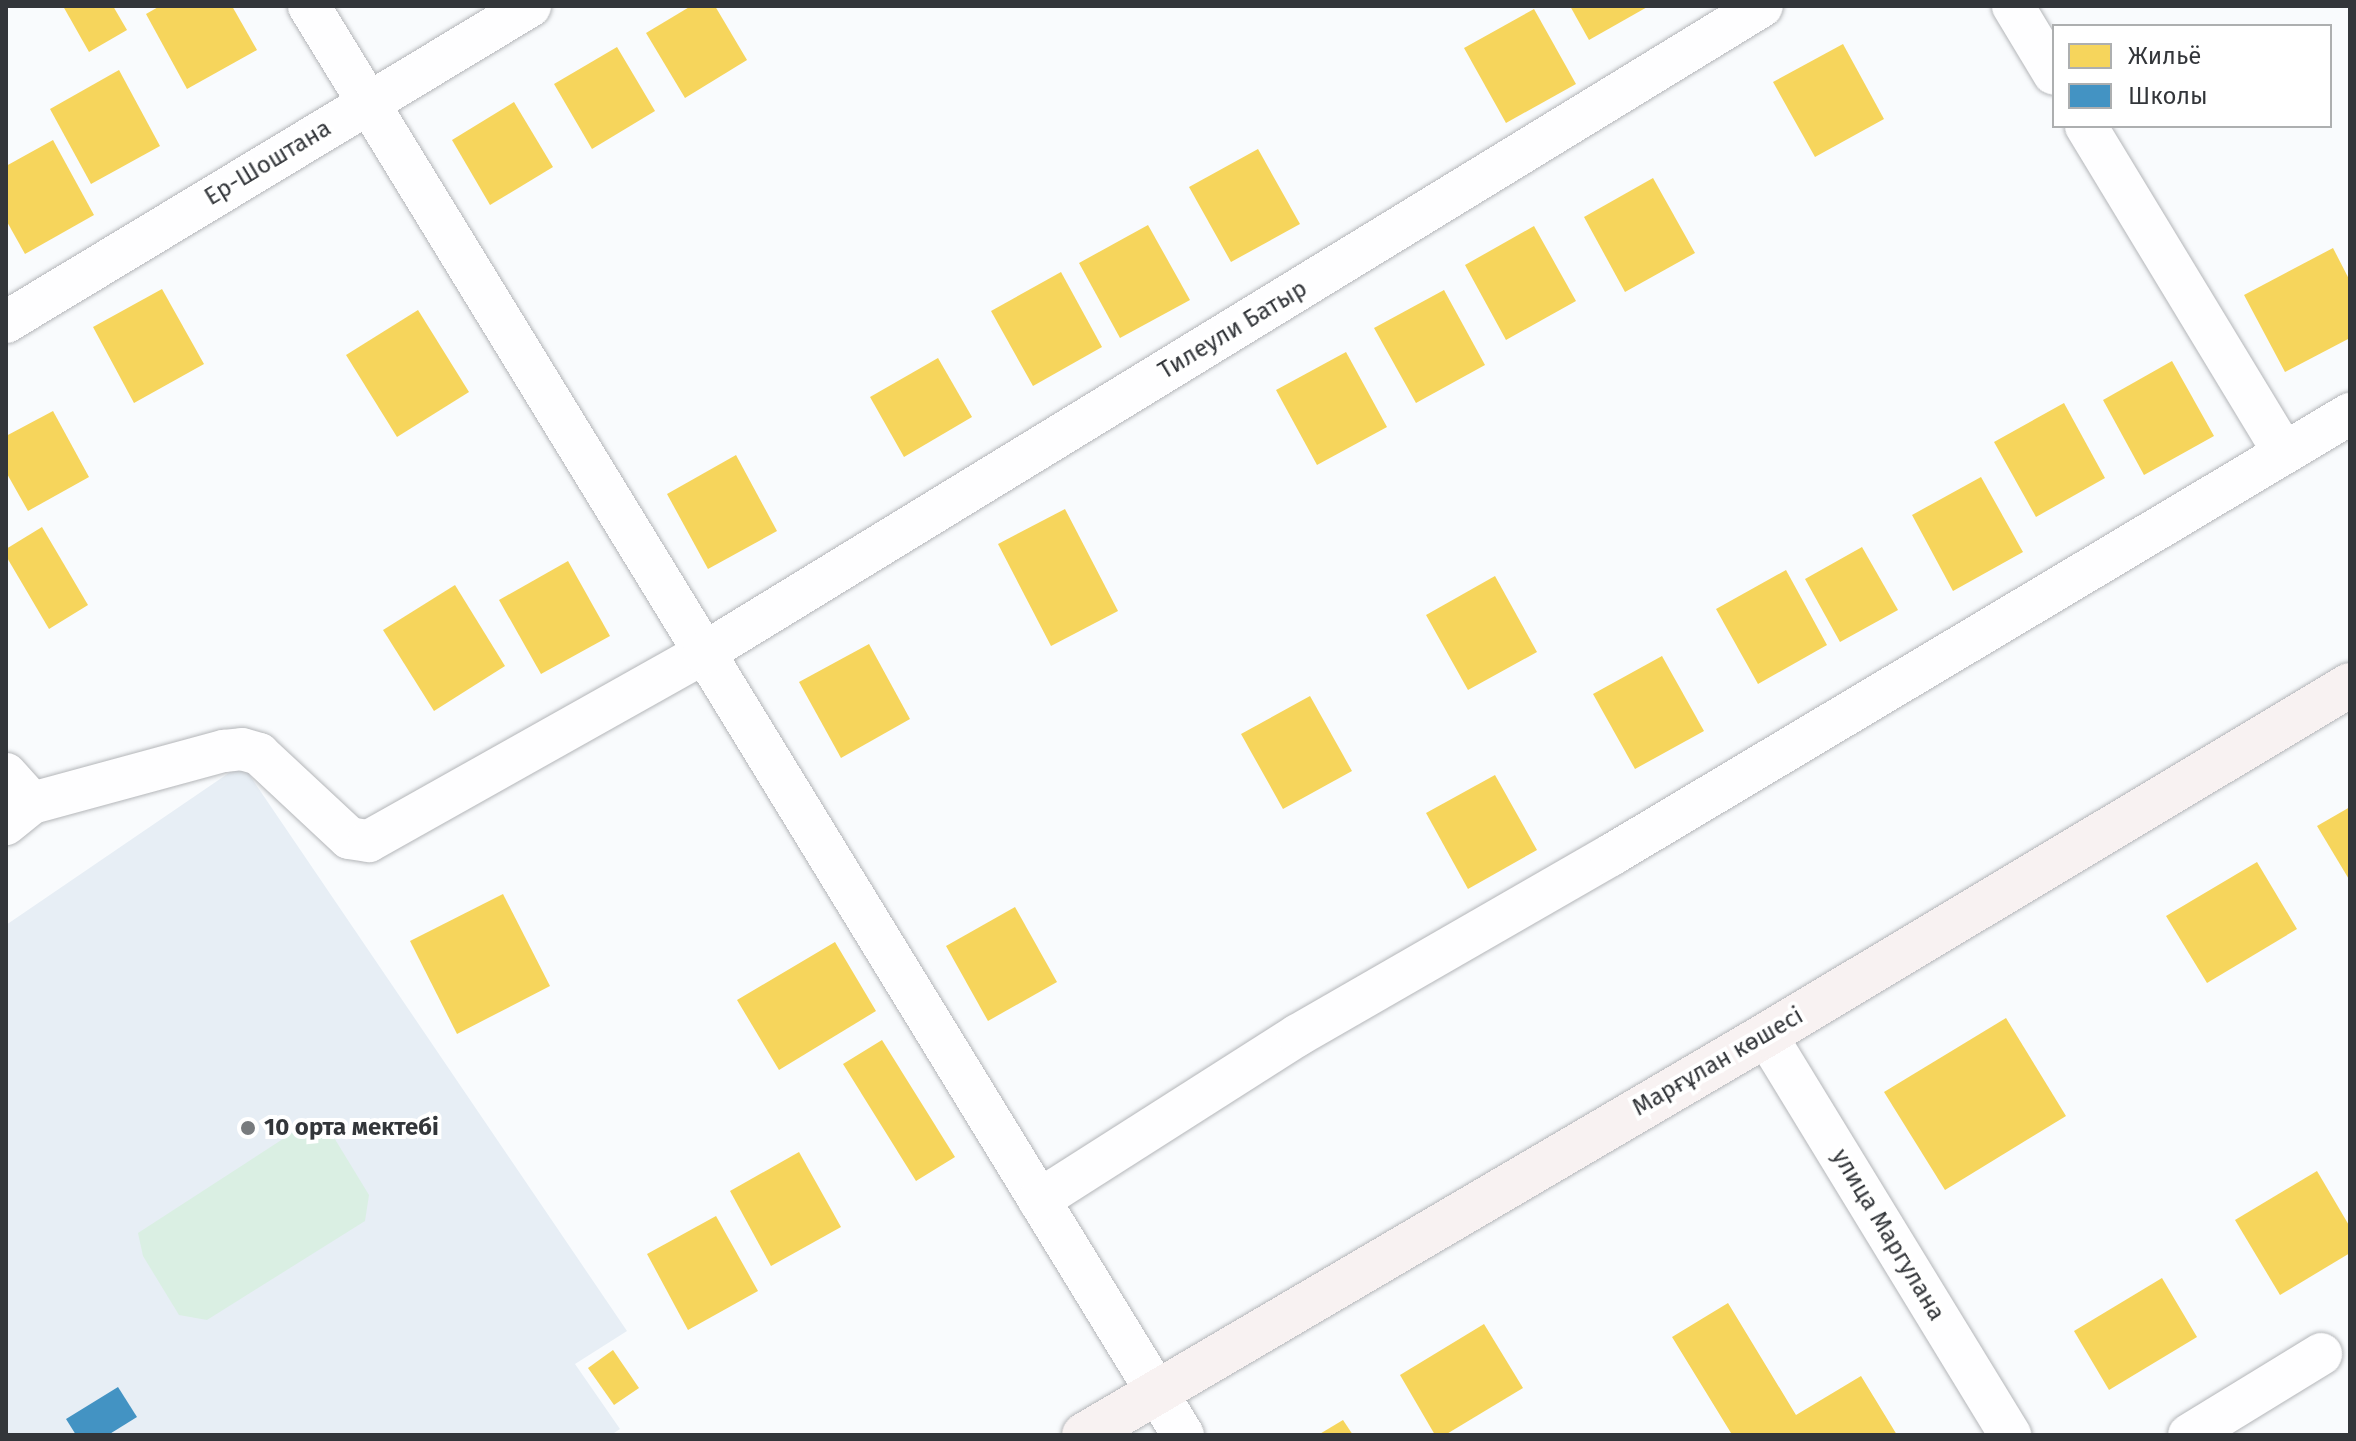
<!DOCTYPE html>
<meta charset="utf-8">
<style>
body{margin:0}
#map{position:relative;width:2356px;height:1441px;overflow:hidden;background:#f9fbfd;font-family:"Fira Sans",sans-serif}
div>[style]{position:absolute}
.built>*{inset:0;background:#e7eef5}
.green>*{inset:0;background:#daefe3}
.homes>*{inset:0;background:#f6d55c}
.schools>*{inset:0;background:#4393c3}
.roads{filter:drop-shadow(0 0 2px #b4b6b9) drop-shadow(0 0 2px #b4b6b9)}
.minor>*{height:42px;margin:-21px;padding:0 21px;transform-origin:21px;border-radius:21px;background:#fefeff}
.major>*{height:44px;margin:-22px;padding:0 22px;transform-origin:22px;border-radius:22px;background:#f8f2f2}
.dots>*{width:22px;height:22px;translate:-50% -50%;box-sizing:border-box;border:4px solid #fff;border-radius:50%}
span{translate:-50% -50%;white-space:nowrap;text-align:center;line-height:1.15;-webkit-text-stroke:8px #fff;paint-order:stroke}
.street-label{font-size:24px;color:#33363a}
.poi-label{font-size:24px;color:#33363a;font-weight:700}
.left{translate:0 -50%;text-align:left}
.frame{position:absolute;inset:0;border:8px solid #33363a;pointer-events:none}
.legend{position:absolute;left:2052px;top:24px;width:280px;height:104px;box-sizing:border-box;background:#fff;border:2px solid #adafb0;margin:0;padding:10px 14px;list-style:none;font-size:24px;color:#33363a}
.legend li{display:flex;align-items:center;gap:16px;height:40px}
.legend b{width:40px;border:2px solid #adafb0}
</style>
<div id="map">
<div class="built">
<div style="clip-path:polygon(242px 764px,627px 1331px,575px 1364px,620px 1429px,611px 1435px,6px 1435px,6px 925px)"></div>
</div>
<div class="green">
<div style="clip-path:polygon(306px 1124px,330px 1131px,369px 1195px,365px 1221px,207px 1320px,179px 1315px,143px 1256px,138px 1233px)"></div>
</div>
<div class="homes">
<div style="clip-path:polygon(63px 6px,113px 6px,127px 30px,89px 52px)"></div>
<div style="clip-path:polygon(160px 6px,232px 6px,257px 50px,187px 89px,146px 14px)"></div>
<div style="clip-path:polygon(691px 6px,715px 6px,747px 60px,685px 98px,646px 33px)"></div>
<div style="clip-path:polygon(1570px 6px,1649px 6px,1589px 40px)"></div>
<div style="clip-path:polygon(1534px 9px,1576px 84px,1506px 123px,1464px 48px)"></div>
<div style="clip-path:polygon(1843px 44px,1884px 119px,1815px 157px,1773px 82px)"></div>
<div style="clip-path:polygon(617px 47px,655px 111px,592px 149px,554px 84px)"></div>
<div style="clip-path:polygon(119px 70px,160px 146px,91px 184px,50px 109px)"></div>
<div style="clip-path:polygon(514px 102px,553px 167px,490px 205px,452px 140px)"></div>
<div style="clip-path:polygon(53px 140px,94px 215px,25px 254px,6px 220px,6px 166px)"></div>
<div style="clip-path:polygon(1258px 149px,1300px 224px,1231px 262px,1189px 187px)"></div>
<div style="clip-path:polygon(1653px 178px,1695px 253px,1625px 292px,1584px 217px)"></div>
<div style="clip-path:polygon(1148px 225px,1190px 300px,1120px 338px,1079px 263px)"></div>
<div style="clip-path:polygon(1534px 226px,1576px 301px,1506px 340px,1465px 265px)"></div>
<div style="clip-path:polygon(2333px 248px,2350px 281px,2350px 338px,2285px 372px,2244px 295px)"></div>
<div style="clip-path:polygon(1061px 272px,1102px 347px,1033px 386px,991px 311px)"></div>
<div style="clip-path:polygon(162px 289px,204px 364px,134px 403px,93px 327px)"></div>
<div style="clip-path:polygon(1444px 290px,1485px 365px,1416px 403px,1374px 328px)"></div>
<div style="clip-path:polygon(418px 310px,469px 392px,397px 437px,346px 355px)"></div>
<div style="clip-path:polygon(1346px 352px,1387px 427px,1317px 465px,1276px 390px)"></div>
<div style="clip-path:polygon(938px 358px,972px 417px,904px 457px,870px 397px)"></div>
<div style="clip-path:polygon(2172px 361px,2214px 436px,2144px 475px,2103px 400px)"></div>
<div style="clip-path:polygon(2064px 403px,2105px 478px,2036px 517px,1994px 442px)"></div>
<div style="clip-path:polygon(53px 411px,89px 477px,28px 511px,6px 472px,6px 436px)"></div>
<div style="clip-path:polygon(736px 455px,777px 531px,708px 569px,667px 494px)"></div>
<div style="clip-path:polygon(1981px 477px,2023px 552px,1953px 591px,1912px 515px)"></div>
<div style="clip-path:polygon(1065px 509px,1118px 611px,1051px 646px,998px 544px)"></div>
<div style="clip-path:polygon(42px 527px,88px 605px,49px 629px,6px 556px,6px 549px)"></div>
<div style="clip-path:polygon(1862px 547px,1898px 610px,1840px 642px,1805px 579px)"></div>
<div style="clip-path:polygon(568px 561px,610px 636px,541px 674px,499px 600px)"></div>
<div style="clip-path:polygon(1786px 570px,1827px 645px,1758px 684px,1716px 609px)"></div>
<div style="clip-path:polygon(1495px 576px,1537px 652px,1468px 690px,1426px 615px)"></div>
<div style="clip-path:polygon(455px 585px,505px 666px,434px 711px,383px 630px)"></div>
<div style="clip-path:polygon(869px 644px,910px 719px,841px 758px,799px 682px)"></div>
<div style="clip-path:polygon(1662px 656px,1704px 731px,1635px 769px,1593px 694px)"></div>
<div style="clip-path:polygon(1310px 696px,1352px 771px,1283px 809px,1241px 734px)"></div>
<div style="clip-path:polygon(1495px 775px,1537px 850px,1468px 889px,1426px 813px)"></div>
<div style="clip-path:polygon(2350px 807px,2350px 881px,2317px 826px)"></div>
<div style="clip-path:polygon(2257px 862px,2297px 929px,2207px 983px,2166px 916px)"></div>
<div style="clip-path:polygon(503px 894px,550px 986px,457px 1034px,410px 941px)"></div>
<div style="clip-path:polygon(1015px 907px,1057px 982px,988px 1021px,946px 946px)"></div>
<div style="clip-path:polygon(835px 942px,876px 1011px,779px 1070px,737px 1000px)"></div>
<div style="clip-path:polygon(2006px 1018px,2066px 1116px,1945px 1190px,1884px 1092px)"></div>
<div style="clip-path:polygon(882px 1040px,955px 1157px,916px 1181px,843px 1064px)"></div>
<div style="clip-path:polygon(799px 1152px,841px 1227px,771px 1266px,730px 1191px)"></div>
<div style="clip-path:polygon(2317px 1171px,2350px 1227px,2350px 1253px,2280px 1295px,2235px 1220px)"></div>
<div style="clip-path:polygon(716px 1216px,758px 1291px,688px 1330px,647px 1254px)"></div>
<div style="clip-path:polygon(2162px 1278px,2197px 1337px,2109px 1390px,2074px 1331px)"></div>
<div style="clip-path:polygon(1728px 1303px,1796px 1415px,1861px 1376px,1897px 1435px,1727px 1435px,1731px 1433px,1672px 1337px)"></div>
<div style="clip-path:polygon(1484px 1324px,1523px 1388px,1445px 1435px,1435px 1435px,1400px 1375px)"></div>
<div style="clip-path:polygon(613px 1350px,639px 1388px,614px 1405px,588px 1368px)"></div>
<div style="clip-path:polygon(1343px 1420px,1353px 1435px,1318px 1435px)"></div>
</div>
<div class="schools">
<div style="clip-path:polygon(118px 1387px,137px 1417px,108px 1435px,76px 1435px,66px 1419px)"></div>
</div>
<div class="roads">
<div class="minor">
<div style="left:309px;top:6px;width:1675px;rotate:58.55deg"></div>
<div style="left:2013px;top:6px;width:79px;rotate:58.9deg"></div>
<div style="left:2086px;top:126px;width:382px;rotate:58.8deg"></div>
<div style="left:6px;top:322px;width:612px;rotate:-31.09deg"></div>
<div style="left:6px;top:774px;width:39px;rotate:48deg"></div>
<div style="left:6px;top:824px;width:33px;rotate:-39deg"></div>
<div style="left:32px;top:803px;width:199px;rotate:-15.2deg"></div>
<div style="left:224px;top:751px;width:18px;rotate:-6deg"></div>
<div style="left:242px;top:749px;width:18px;rotate:16deg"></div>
<div style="left:259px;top:754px;width:123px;rotate:43deg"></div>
<div style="left:349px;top:838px;width:20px;rotate:9deg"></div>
<div style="left:369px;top:841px;width:384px;rotate:-29.3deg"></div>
<div style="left:704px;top:653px;width:1240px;rotate:-31.45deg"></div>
<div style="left:1766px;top:1035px;width:469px;rotate:58.6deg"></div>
<div style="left:1039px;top:1200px;width:307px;rotate:-32.5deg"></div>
<div style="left:1298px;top:1035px;width:361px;rotate:-29.9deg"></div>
<div style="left:1611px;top:855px;width:861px;rotate:-30.83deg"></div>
<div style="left:2189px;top:1435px;width:155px;rotate:-31.5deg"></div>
</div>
<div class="major">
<div style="left:1084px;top:1435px;width:791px;rotate:-30.39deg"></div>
<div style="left:1766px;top:1035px;width:681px;rotate:-30.93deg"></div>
</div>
</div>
<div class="dots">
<div style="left:248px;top:1128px;background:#787b7e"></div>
</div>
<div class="street-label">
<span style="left:268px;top:163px;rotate:-31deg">Ер-Шоштана</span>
<span style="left:1233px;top:330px;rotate:-31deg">Тилеули Батыр</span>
<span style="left:1718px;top:1062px;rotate:-30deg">Марғұлан көшесі</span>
<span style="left:1888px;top:1235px;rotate:59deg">улица Маргулана</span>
</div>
<div class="poi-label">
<span class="left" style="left:264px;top:1128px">10 орта мектебі</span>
</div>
<div class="frame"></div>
<ul class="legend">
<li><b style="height:22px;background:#f6d55c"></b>Жильё</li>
<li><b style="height:22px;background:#4393c3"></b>Школы</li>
</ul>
</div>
